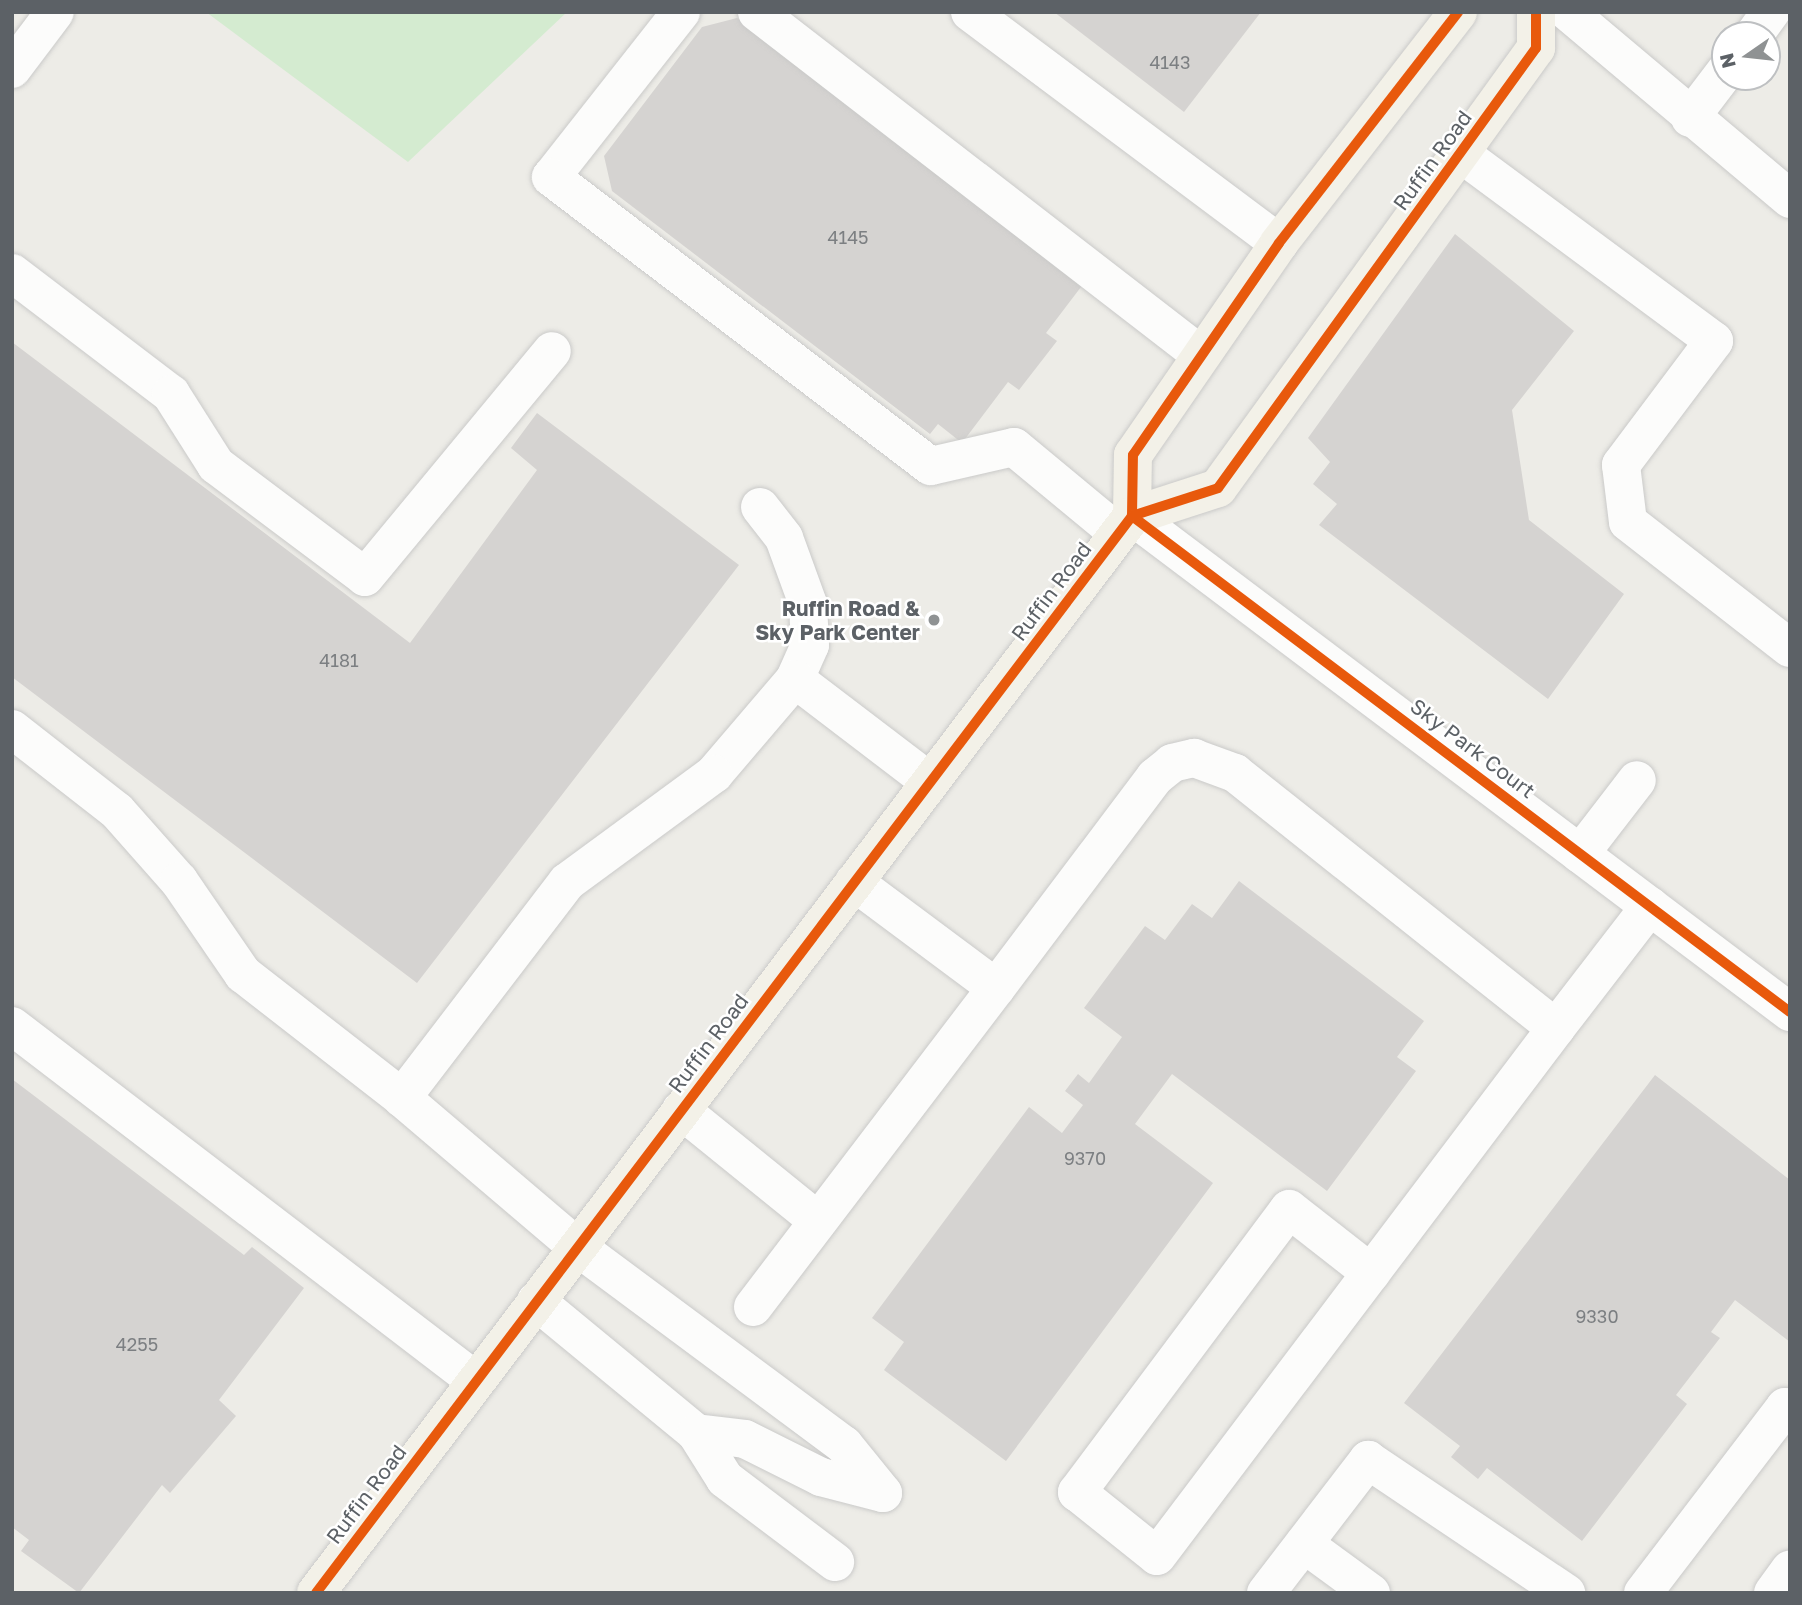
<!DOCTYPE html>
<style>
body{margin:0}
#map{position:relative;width:1802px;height:1605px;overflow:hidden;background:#edece7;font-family:"Golos Text",sans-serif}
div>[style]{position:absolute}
.green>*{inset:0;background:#d4ebd0}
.building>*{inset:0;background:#d5d3d1}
.roads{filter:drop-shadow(0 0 2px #cacac9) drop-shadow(0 0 2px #cacac9)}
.minor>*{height:38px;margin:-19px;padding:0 19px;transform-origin:19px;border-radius:19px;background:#fcfcfb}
.major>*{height:38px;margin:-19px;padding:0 19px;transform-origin:19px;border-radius:19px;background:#f3f1e8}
.cycleway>*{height:10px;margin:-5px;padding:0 5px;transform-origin:5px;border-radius:5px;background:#e8590c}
.dots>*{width:19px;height:19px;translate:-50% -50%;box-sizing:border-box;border:4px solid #fff;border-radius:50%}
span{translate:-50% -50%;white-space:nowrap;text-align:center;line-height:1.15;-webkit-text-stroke:5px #fff;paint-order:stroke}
.number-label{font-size:18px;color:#7c7f82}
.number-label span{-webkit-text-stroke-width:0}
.street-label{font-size:21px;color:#5c6166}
.poi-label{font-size:21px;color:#5c6166;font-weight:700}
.right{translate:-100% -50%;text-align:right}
.frame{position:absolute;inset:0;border:14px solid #5c6166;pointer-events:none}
.north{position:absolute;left:1711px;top:21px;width:70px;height:70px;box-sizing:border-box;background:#fff;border:2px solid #bec0c2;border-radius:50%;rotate:256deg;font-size:19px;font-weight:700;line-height:28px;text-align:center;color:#5c6166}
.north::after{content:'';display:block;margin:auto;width:24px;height:32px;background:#8f9293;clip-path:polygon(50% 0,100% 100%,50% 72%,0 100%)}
</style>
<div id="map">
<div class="green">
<div style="clip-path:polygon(206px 12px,567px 12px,408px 162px)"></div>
</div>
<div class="building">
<div style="clip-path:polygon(1054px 12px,1261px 12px,1184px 112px)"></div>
<div style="clip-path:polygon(737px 18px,1084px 283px,1046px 333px,1057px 341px,1019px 390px,1008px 382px,962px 443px,938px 424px,930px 434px,612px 191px,604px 156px,702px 27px)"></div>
<div style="clip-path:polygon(1455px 234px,1574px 331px,1512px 410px,1529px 520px,1624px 594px,1548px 699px,1319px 525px,1337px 504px,1313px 484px,1330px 462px,1308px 438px)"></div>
<div style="clip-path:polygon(12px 342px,410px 643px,537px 470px,511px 448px,537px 413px,739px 565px,417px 983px,12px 677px)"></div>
<div style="clip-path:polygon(1239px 881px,1424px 1021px,1397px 1057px,1416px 1071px,1327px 1191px,1172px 1074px,1135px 1124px,1213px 1183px,1006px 1461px,884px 1370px,904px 1342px,872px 1318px,1029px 1107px,1062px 1133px,1083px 1105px,1065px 1091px,1078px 1074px,1089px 1083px,1122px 1037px,1084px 1008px,1145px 926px,1165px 940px,1192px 904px,1212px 918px)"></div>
<div style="clip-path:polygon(1655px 1075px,1790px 1180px,1790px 1342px,1735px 1300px,1711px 1332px,1720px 1338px,1676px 1395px,1687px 1404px,1582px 1541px,1487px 1468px,1478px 1479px,1451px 1457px,1460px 1446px,1404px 1403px)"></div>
<div style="clip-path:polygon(12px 1079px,244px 1255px,252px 1247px,304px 1288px,219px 1400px,236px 1416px,170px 1493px,162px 1485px,79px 1593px,21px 1551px,29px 1540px,12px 1527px)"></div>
</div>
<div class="roads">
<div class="minor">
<div style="left:681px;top:12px;width:210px;rotate:128.2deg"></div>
<div style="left:551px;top:177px;width:477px;rotate:37.3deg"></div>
<div style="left:931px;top:466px;width:85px;rotate:-12.9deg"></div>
<div style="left:1014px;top:447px;width:135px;rotate:39.6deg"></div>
<div style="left:757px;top:12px;width:561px;rotate:37.69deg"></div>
<div style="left:970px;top:12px;width:386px;rotate:36.8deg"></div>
<div style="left:1568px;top:12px;width:290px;rotate:40.1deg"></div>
<div style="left:1754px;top:35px;width:29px;rotate:-54deg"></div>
<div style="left:12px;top:69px;width:71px;rotate:-53deg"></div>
<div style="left:1690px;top:118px;width:58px;rotate:-52.7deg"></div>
<div style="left:1460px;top:153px;width:316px;rotate:36.5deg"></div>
<div style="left:1714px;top:341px;width:155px;rotate:126.9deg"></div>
<div style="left:1621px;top:465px;width:57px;rotate:83deg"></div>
<div style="left:1628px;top:522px;width:205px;rotate:37.9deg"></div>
<div style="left:12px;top:273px;width:200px;rotate:37.3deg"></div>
<div style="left:171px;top:394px;width:84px;rotate:57.6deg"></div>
<div style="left:216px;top:465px;width:186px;rotate:36.9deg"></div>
<div style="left:365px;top:577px;width:293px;rotate:-50.4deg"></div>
<div style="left:760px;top:507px;width:39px;rotate:52deg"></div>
<div style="left:784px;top:538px;width:70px;rotate:70deg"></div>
<div style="left:808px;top:604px;width:41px;rotate:87.2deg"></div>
<div style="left:810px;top:645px;width:37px;rotate:114deg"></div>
<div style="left:795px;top:679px;width:170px;rotate:37.3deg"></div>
<div style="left:1132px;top:516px;width:824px;rotate:37.01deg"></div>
<div style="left:795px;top:679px;width:125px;rotate:130.5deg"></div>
<div style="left:714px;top:774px;width:182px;rotate:143.7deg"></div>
<div style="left:567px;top:882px;width:272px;rotate:127.4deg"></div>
<div style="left:402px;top:1098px;width:228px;rotate:40.4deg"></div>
<div style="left:576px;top:1246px;width:334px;rotate:36.6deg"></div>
<div style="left:844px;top:1445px;width:62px;rotate:50.9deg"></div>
<div style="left:12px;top:729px;width:133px;rotate:38deg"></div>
<div style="left:117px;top:811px;width:94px;rotate:48.5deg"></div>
<div style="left:179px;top:881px;width:113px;rotate:55.5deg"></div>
<div style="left:243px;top:974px;width:202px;rotate:37.9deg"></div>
<div style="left:1580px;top:854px;width:93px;rotate:-52.4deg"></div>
<div style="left:854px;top:882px;width:177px;rotate:36.7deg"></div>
<div style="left:996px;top:988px;width:264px;rotate:-53deg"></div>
<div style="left:1155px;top:777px;width:22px;rotate:-39deg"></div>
<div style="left:1172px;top:763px;width:23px;rotate:-13deg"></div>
<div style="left:1194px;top:758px;width:44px;rotate:20.1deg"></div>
<div style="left:1235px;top:773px;width:410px;rotate:38.5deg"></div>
<div style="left:1556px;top:1028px;width:154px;rotate:-52.4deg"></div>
<div style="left:12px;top:1026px;width:584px;rotate:37.42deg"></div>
<div style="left:681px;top:1110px;width:176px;rotate:39deg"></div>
<div style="left:1371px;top:1273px;width:104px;rotate:-142deg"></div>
<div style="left:1289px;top:1209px;width:354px;rotate:126.8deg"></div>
<div style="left:1077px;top:1492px;width:102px;rotate:38.7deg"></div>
<div style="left:1157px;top:1556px;width:662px;rotate:-52.92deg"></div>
<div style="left:536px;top:1301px;width:207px;rotate:39.5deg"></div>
<div style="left:696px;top:1433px;width:54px;rotate:57.8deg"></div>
<div style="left:725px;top:1479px;width:138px;rotate:37deg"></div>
<div style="left:753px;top:1307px;width:401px;rotate:-52.7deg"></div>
<div style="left:696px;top:1433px;width:49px;rotate:7deg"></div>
<div style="left:745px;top:1439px;width:85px;rotate:26.6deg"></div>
<div style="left:821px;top:1477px;width:64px;rotate:14.5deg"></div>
<div style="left:1304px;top:1544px;width:83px;rotate:36.2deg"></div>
<div style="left:1266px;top:1593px;width:168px;rotate:-52.5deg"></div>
<div style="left:1368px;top:1460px;width:239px;rotate:33.9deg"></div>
<div style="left:1643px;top:1593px;width:234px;rotate:-52.6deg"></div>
<div style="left:1785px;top:1407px;width:6px;rotate:31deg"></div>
<div style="left:1773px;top:1593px;width:29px;rotate:-54deg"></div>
</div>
<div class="major">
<div style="left:1132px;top:516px;width:61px;rotate:-89.1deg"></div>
<div style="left:1133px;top:455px;width:257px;rotate:-55.4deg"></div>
<div style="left:1279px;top:243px;width:292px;rotate:-52.2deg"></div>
<div style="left:316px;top:1593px;width:1351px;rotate:-52.85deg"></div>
<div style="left:1132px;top:516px;width:90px;rotate:-18deg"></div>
<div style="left:1218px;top:488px;width:543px;rotate:-54.14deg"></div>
<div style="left:1536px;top:48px;width:36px;rotate:-90deg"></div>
</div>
</div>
<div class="cycleway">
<div style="left:1132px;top:516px;width:824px;rotate:37.01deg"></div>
<div style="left:1132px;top:516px;width:61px;rotate:-89.1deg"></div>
<div style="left:1133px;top:455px;width:257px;rotate:-55.4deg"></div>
<div style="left:1279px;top:243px;width:292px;rotate:-52.2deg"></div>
<div style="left:316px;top:1593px;width:1351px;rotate:-52.85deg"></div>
<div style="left:1132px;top:516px;width:90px;rotate:-18deg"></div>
<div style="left:1218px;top:488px;width:543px;rotate:-54.14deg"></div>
<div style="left:1536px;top:48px;width:36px;rotate:-90deg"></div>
</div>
<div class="dots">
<div style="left:934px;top:620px;background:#8f9293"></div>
</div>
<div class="number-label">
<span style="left:1170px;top:62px">4143</span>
<span style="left:848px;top:237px">4145</span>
<span style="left:339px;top:660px">4181</span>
<span style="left:1085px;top:1158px">9370</span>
<span style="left:1597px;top:1316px">9330</span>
<span style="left:137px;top:1344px">4255</span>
</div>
<div class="street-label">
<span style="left:1432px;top:160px;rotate:-54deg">Ruffin Road</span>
<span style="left:1051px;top:591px;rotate:-53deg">Ruffin Road</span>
<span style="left:1473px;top:748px;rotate:37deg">Sky Park Court</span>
<span style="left:708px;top:1043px;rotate:-53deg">Ruffin Road</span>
<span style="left:366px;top:1494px;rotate:-53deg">Ruffin Road</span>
</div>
<div class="poi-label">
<span class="right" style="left:920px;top:620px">Ruffin Road &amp;<br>Sky Park Center</span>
</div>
<div class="frame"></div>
<div class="north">N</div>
</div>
